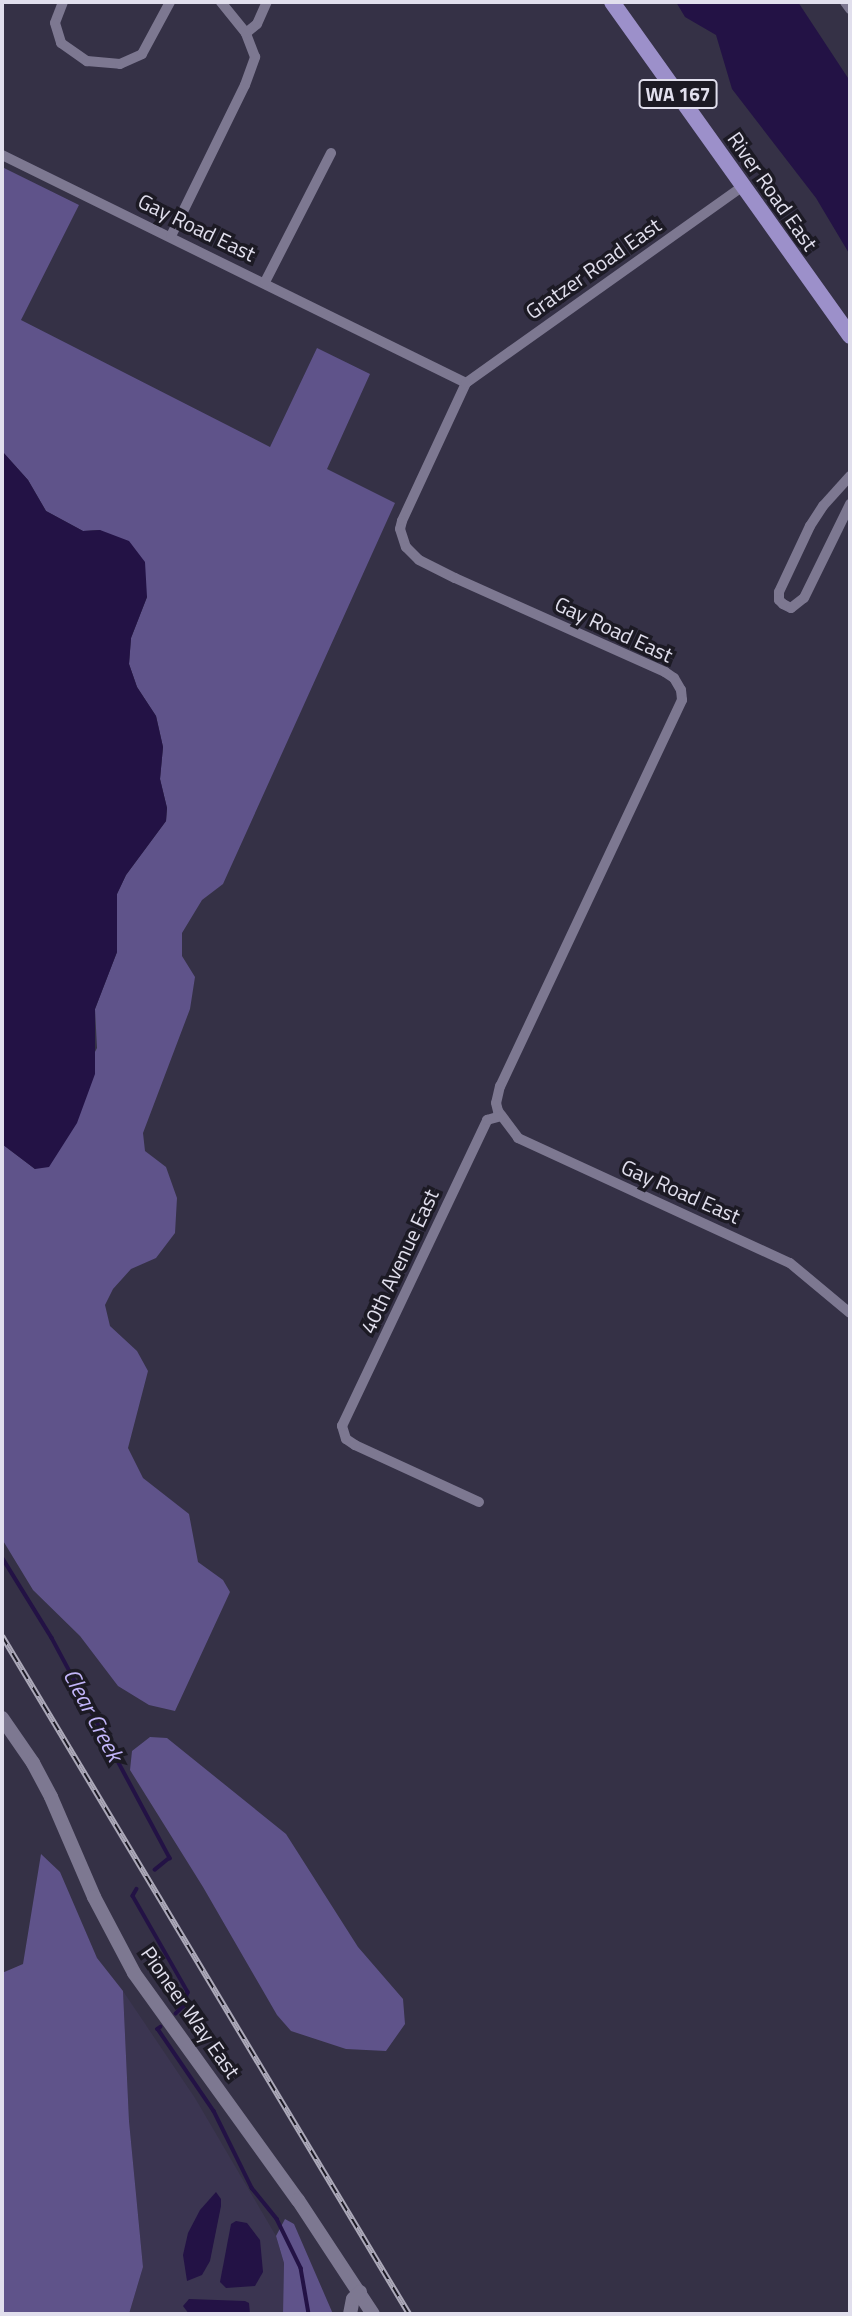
<!DOCTYPE html>
<style>
body{margin:0}
#map{position:relative;width:852px;height:2316px;overflow:hidden;background:#353146;font-family:"Titillium Web",sans-serif}
div>[style]{position:absolute}
.built>*{inset:0;background:#3b3551}
.green>*{inset:0;background:#5f538a}
.water>*{inset:0;background:#231245}
.stream>*{height:3.5px;margin:-1.75px;padding:0 1.75px;transform-origin:1.75px;border-radius:1.75px;background:#231245}
.street>*{height:10px;margin:-5px;padding:0 5px;transform-origin:5px;border-radius:5px;background:#7d7891}
.secondary>*{height:14px;margin:-7px;padding:0 7px;transform-origin:7px;border-radius:7px;background:#7d7891}
.primary>*{height:16px;margin:-8px;padding:0 8px;transform-origin:8px;border-radius:8px;background:#9c90ca}
.rail>*{height:6px;margin-top:-3px;transform-origin:0;background:repeating-linear-gradient(90deg,#1c1a24 0 10px,#aca9b9 0 20px);box-sizing:border-box;border-block:2px solid #aca9b9}
span{translate:-50% -50%;white-space:nowrap;text-align:center;line-height:1.15;-webkit-text-stroke:7px #1c1a24;paint-order:stroke}
.shield-label span{padding:2px 5px;background:#1c1a24;border:2px solid;border-radius:5px;-webkit-text-stroke-width:0}
.shield-label{font-size:19px;color:#e1dfed;font-weight:700}
.street-label{font-size:21px;color:#e1dfed}
.water-label{font-size:23px;color:#c2b5f9;font-style:italic}
.frame{position:absolute;inset:0;border:4px solid #e1dfed;pointer-events:none}
</style>
<div id="map">
<div class="built">
<div style="clip-path:polygon(123px 1991px,195px 2098px,276px 2236px,284px 2263px,283px 2314px,129px 2314px,143px 2267px,129px 2121px)"></div>
</div>
<div class="green">
<div style="clip-path:polygon(2px 167px,79px 205px,21px 320px,270px 447px,317px 348px,370px 374px,327px 469px,395px 503px,223px 884px,202px 900px,182px 933px,182px 956px,195px 977px,190px 1009px,143px 1133px,145px 1151px,166px 1167px,177px 1198px,175px 1233px,156px 1258px,131px 1269px,113px 1289px,105px 1305px,110px 1326px,137px 1351px,148px 1371px,128px 1448px,143px 1478px,189px 1514px,198px 1562px,223px 1580px,230px 1592px,175px 1711px,149px 1705px,118px 1686px,80px 1636px,33px 1590px,2px 1539px,2px 1144px,35px 1169px,97px 1048px,95px 1009px,117px 952px,117px 894px,126px 875px,166px 821px,167px 808px,160px 779px,163px 747px,156px 716px,137px 687px,129px 664px,131px 638px,147px 597px,100px 530px,83px 531px,46px 511px,28px 480px,2px 451px)"></div>
<div style="clip-path:polygon(150px 1737px,167px 1738px,286px 1834px,358px 1947px,403px 1999px,405px 2024px,386px 2051px,346px 2049px,291px 2031px,277px 2015px,203px 1887px,130px 1770px,132px 1751px)"></div>
<div style="clip-path:polygon(41px 1854px,60px 1872px,97px 1958px,123px 1991px,129px 2121px,143px 2267px,129px 2314px,2px 2314px,2px 1973px,23px 1964px)"></div>
<div style="clip-path:polygon(285px 2219px,294px 2224px,333px 2314px,283px 2314px,284px 2263px,276px 2236px)"></div>
</div>
<div class="water">
<div style="clip-path:polygon(676px 2px,798px 2px,850px 81px,850px 255px,816px 198px,732px 89px,716px 35px,685px 17px)"></div>
<div style="clip-path:polygon(2px 451px,28px 480px,46px 511px,83px 531px,100px 530px,129px 541px,145px 562px,147px 597px,131px 638px,129px 664px,137px 687px,156px 716px,163px 747px,160px 779px,167px 808px,166px 821px,126px 875px,117px 894px,117px 952px,95px 1009px,95px 1074px,77px 1123px,49px 1167px,35px 1169px,2px 1144px)"></div>
<div style="clip-path:polygon(216px 2192px,221px 2199px,221px 2206px,210px 2261px,202px 2275px,187px 2281px,183px 2255px,188px 2233px,200px 2210px)"></div>
<div style="clip-path:polygon(236px 2221px,247px 2223px,260px 2240px,263px 2272px,255px 2286px,226px 2288px,220px 2282px,231px 2224px)"></div>
<div style="clip-path:polygon(189px 2299px,245px 2301px,249px 2303px,250px 2314px,189px 2314px,183px 2306px)"></div>
</div>
<div class="stream">
<div style="left:2px;top:1557px;width:95px;rotate:58.3deg"></div>
<div style="left:52px;top:1638px;width:250px;rotate:61.8deg"></div>
<div style="left:170px;top:1858px;width:19px;rotate:141deg"></div>
<div style="left:137px;top:1889px;width:8px;rotate:120deg"></div>
<div style="left:133px;top:1896px;width:111px;rotate:60.2deg"></div>
<div style="left:188px;top:1992px;width:15px;rotate:106deg"></div>
<div style="left:184px;top:2006px;width:11px;rotate:135deg"></div>
<div style="left:161px;top:2027px;width:4px;rotate:146deg"></div>
<div style="left:158px;top:2029px;width:99px;rotate:55.7deg"></div>
<div style="left:214px;top:2111px;width:86px;rotate:63.7deg"></div>
<div style="left:252px;top:2188px;width:40px;rotate:51deg"></div>
<div style="left:277px;top:2219px;width:55px;rotate:63.9deg"></div>
<div style="left:301px;top:2268px;width:47px;rotate:80.1deg"></div>
</div>
<div class="street">
<div style="left:63px;top:2px;width:22px;rotate:111deg"></div>
<div style="left:55px;top:23px;width:21px;rotate:73deg"></div>
<div style="left:61px;top:43px;width:32px;rotate:35deg"></div>
<div style="left:87px;top:61px;width:33px;rotate:5deg"></div>
<div style="left:120px;top:64px;width:24px;rotate:-24deg"></div>
<div style="left:142px;top:54px;width:59px;rotate:-61.7deg"></div>
<div style="left:845px;top:2px;width:9px;rotate:54deg"></div>
<div style="left:246px;top:33px;width:14px;rotate:-39deg"></div>
<div style="left:257px;top:24px;width:24px;rotate:-66deg"></div>
<div style="left:2px;top:155px;width:517px;rotate:26.17deg"></div>
<div style="left:466px;top:383px;width:152px;rotate:114.9deg"></div>
<div style="left:402px;top:521px;width:8px;rotate:104deg"></div>
<div style="left:400px;top:529px;width:19px;rotate:72deg"></div>
<div style="left:406px;top:547px;width:18px;rotate:45deg"></div>
<div style="left:419px;top:560px;width:40px;rotate:26.6deg"></div>
<div style="left:455px;top:578px;width:230px;rotate:24.1deg"></div>
<div style="left:665px;top:672px;width:11px;rotate:34deg"></div>
<div style="left:674px;top:678px;width:14px;rotate:60deg"></div>
<div style="left:681px;top:690px;width:10px;rotate:84deg"></div>
<div style="left:682px;top:700px;width:427px;rotate:115.2deg"></div>
<div style="left:500px;top:1086px;width:17px;rotate:103deg"></div>
<div style="left:496px;top:1103px;width:8px;rotate:76deg"></div>
<div style="left:498px;top:1111px;width:34px;rotate:53deg"></div>
<div style="left:518px;top:1138px;width:299px;rotate:24.7deg"></div>
<div style="left:790px;top:1263px;width:78px;rotate:39.8deg"></div>
<div style="left:171px;top:236px;width:168px;rotate:-63.9deg"></div>
<div style="left:245px;top:85px;width:30px;rotate:-70deg"></div>
<div style="left:255px;top:57px;width:26px;rotate:-111deg"></div>
<div style="left:246px;top:33px;width:40px;rotate:-129deg"></div>
<div style="left:265px;top:282px;width:145px;rotate:-62.9deg"></div>
<div style="left:466px;top:383px;width:340px;rotate:-35.4deg"></div>
<div style="left:850px;top:476px;width:40px;rotate:132deg"></div>
<div style="left:823px;top:506px;width:24px;rotate:123deg"></div>
<div style="left:810px;top:526px;width:73px;rotate:115.2deg"></div>
<div style="left:779px;top:592px;width:8px;rotate:90deg"></div>
<div style="left:779px;top:600px;width:6px;rotate:45deg"></div>
<div style="left:783px;top:604px;width:9px;rotate:27deg"></div>
<div style="left:791px;top:608px;width:16px;rotate:-38deg"></div>
<div style="left:804px;top:598px;width:105px;rotate:-63.9deg"></div>
<div style="left:479px;top:1502px;width:136px;rotate:-155.3deg"></div>
<div style="left:355px;top:1445px;width:11px;rotate:-146deg"></div>
<div style="left:346px;top:1439px;width:14px;rotate:-107deg"></div>
<div style="left:342px;top:1426px;width:339px;rotate:-64.6deg"></div>
<div style="left:487px;top:1120px;width:15px;rotate:-16deg"></div>
</div>
<div class="secondary">
<div style="left:2px;top:1718px;width:55px;rotate:55.4deg"></div>
<div style="left:33px;top:1763px;width:38px;rotate:62deg"></div>
<div style="left:51px;top:1797px;width:109px;rotate:66.7deg"></div>
<div style="left:94px;top:1897px;width:86px;rotate:62.2deg"></div>
<div style="left:134px;top:1973px;width:280px;rotate:54.2deg"></div>
<div style="left:298px;top:2200px;width:136px;rotate:56.7deg"></div>
<div style="left:350px;top:2314px;width:15px;rotate:-79deg"></div>
<div style="left:353px;top:2299px;width:10px;rotate:-45deg"></div>
</div>
<div class="primary">
<div style="left:612px;top:2px;width:410px;rotate:54.5deg"></div>
</div>
<div class="rail">
<div style="left:2px;top:1636px;width:791px;rotate:59.02deg"></div>
</div>
<div class="shield-label">
<span style="left:678px;top:94px">WA 167</span>
</div>
<div class="street-label">
<span style="left:773px;top:191px;rotate:55deg">River Road East</span>
<span style="left:197px;top:227px;rotate:26deg">Gay Road East</span>
<span style="left:593px;top:268px;rotate:-35deg">Gratzer Road East</span>
<span style="left:614px;top:629px;rotate:25deg">Gay Road East</span>
<span style="left:681px;top:1191px;rotate:24deg">Gay Road East</span>
<span style="left:399px;top:1261px;rotate:-65deg">40th Avenue East</span>
<span style="left:191px;top:2012px;rotate:55deg">Pioneer Way East</span>
</div>
<div class="water-label">
<span style="left:93px;top:1715px;rotate:62deg">Clear Creek</span>
</div>
<div class="frame"></div>
</div>
